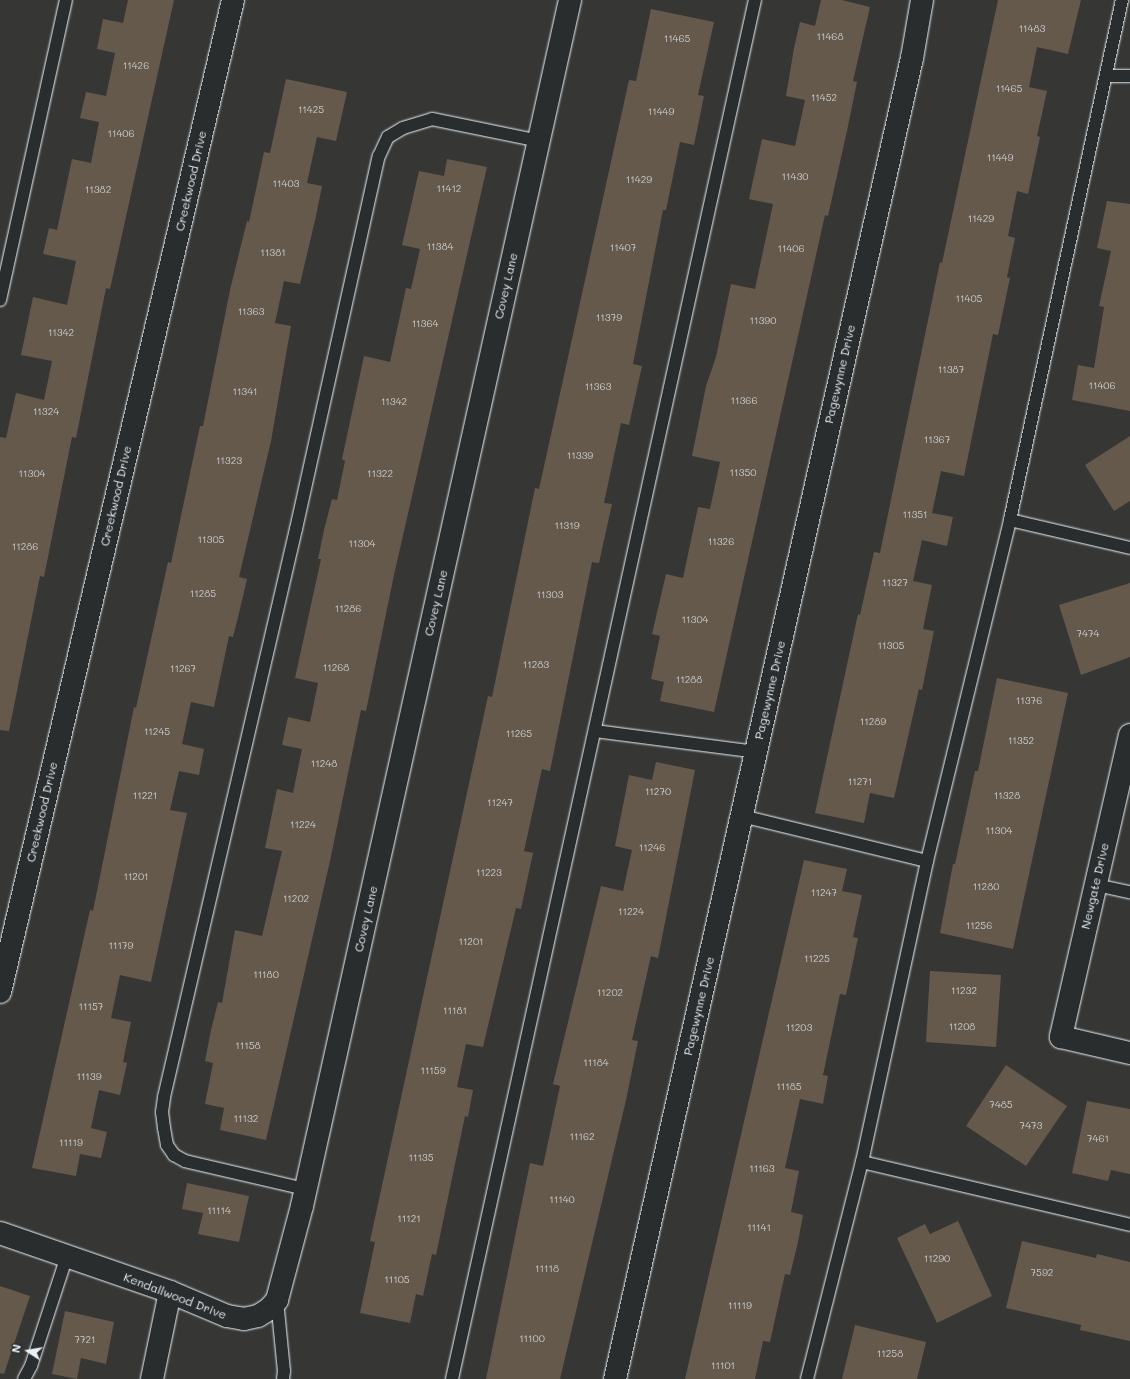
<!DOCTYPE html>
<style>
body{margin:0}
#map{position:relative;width:1130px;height:1379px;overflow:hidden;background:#363634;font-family:Mali,sans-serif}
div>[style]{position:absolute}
.building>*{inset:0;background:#65594c}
.roads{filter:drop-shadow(0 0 1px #e8f1f8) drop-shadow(0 0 1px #e8f1f8)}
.service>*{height:12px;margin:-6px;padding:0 6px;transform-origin:6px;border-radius:6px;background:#2a2d2e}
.minor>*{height:22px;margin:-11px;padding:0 11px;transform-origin:11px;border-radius:11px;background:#2a2d2e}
span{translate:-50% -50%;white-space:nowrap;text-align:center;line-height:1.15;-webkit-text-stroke:3px #2a2d2e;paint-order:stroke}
.number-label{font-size:10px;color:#c7cbcd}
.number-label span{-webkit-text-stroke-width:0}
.street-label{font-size:12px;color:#e8f1f8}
.north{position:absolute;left:8px;top:1331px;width:40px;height:40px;-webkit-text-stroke:3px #2a2d2e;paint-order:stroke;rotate:282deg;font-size:11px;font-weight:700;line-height:16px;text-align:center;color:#e8f1f8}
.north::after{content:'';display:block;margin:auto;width:14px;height:18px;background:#e8f1f8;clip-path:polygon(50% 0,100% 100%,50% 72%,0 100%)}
</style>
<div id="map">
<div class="building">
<div style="clip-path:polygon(128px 0,174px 0,110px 289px,106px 288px,76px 438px,72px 437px,44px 577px,40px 576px,9px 731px,0 730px,0 437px,6px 438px,16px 393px,44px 400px,52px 361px,21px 355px,33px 297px,67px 305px,76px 261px,43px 254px,49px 228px,57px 230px,72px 159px,91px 163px,99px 122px,80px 118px,86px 92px,106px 96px,115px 53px,97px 49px,103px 19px,123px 23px)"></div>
<div style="clip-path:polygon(821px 0,842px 0,870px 7px,853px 81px,857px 82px,847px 131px,828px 216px,825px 215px,714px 712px,660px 701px,664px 682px,651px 679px,660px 636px,652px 634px,666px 574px,683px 578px,698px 507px,710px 509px,720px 462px,692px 456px,706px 386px,716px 357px,731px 284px,755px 289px,773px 204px,749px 199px,762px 139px,795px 146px,805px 100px,786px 96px,794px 48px,800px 22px,815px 26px)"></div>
<div style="clip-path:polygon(998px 0,1081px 0,1068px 54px,1037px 47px,1029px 87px,1047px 91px,1037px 136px,1040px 137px,1028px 194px,1017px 191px,1008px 236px,1015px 238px,1007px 277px,1010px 278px,998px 335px,993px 334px,964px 476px,941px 471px,932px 513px,953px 517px,947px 546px,922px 540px,913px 581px,932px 585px,923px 629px,934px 631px,922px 690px,919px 689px,894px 798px,870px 793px,864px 823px,815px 813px,858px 614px,860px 615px,874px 552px,880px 553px,940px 262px,942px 263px)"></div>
<div style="clip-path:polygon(651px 9px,714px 22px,698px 95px,704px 96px,694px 145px,680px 142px,666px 210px,663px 210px,633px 364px,642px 366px,629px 425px,621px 423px,604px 503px,612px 504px,599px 563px,592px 562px,550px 771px,542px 769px,524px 851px,533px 853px,521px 909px,516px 908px,483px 1047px,466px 1044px,457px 1087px,473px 1090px,468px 1117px,465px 1116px,436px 1255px,432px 1254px,423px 1296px,416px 1294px,410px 1323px,360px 1313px,375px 1242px,370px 1241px,488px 696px,492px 697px,535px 488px,539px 489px,629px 80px,636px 81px)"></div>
<div style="clip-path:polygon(286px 79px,347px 92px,336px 141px,317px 137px,307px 183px,322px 186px,316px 216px,300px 284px,284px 281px,275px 323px,291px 326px,271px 441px,239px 577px,247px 579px,240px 609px,233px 637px,229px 636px,214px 707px,191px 702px,182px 744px,204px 749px,199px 775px,179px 771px,170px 810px,187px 813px,151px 982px,120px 975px,111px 1018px,131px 1022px,123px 1062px,127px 1063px,120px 1095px,99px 1090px,91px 1128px,107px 1132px,101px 1158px,80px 1154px,76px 1176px,32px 1168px,90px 910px,93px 911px,134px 707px,136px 708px,168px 562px,171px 563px,200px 426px,203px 426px,230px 290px,247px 221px,249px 222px,264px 152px,270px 153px)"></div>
<div style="clip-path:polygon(447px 159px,487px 167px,394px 575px,366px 711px,361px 710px,330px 861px,266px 1140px,220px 1130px,224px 1108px,205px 1104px,213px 1063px,205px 1061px,211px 1030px,218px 1002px,222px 1003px,235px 930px,262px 936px,282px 851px,265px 848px,277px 789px,293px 793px,302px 749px,282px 745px,288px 717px,310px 722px,318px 683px,295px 678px,321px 559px,318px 559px,324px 530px,332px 499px,337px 500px,345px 461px,342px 459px,364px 356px,390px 362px,406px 288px,411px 289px,420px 249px,402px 245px,419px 171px,444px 176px)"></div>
<div style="clip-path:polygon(1107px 201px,1130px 204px,1130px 411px,1072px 400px,1078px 365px,1094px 368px,1104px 307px,1099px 306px,1111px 251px,1097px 248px)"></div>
<div style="clip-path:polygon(1130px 436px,1130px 501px,1114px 511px,1085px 465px)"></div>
<div style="clip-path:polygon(1130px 583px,1130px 657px,1081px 675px,1059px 605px)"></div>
<div style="clip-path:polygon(997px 678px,1068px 693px,1013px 949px,940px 933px,953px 864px,955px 864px,975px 771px,978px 771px)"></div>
<div style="clip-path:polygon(656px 762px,695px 770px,658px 958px,651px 956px,632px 1040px,638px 1041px,626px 1100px,560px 1379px,486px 1379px,530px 1163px,543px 1166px,560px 1086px,553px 1084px,601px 886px,623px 891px,632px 850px,615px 846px,629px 775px,652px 780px)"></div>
<div style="clip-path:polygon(804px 860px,847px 869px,842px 891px,862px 895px,853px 937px,858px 938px,846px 995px,840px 994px,823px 1075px,828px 1076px,823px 1104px,800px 1099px,785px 1168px,799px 1171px,791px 1212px,803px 1215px,798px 1242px,790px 1275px,785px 1274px,770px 1342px,763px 1341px,755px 1379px,685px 1379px)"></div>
<div style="clip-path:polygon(930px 971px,1001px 975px,996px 1047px,926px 1042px)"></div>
<div style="clip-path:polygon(1006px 1065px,1067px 1106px,1026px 1166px,966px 1126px)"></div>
<div style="clip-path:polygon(1087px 1101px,1130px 1109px,1130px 1174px,1111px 1170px,1108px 1181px,1072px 1173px)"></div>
<div style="clip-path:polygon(187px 1183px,249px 1196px,239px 1242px,198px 1234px,203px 1213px,182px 1209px)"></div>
<div style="clip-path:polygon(958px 1221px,992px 1296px,937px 1323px,897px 1238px,925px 1224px,930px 1234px)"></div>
<div style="clip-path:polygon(1022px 1241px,1096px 1258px,1097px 1254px,1130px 1262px,1130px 1341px,1080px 1330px,1081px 1325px,1006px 1308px)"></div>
<div style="clip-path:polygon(0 1286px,30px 1296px,4px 1374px,0 1373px)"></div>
<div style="clip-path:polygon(65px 1311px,114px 1322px,106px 1364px,81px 1358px,77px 1379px,52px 1374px)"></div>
<div style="clip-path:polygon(855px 1325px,926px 1342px,917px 1379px,842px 1379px)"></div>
</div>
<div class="roads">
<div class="service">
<div style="left:1108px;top:76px;width:22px"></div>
<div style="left:0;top:300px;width:307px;rotate:-77.6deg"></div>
<div style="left:1010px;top:520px;width:123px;rotate:13.1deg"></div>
<div style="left:595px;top:731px;width:162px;rotate:7.4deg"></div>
<div style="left:742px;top:816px;width:190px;rotate:13.7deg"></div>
<div style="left:1096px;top:885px;width:35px;rotate:12deg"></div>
<div style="left:862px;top:1162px;width:275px;rotate:13.2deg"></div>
<div style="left:305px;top:1189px;width:123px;rotate:-166.9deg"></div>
<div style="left:185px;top:1161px;width:13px;rotate:-151deg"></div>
<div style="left:174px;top:1155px;width:12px;rotate:-125deg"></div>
<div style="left:167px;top:1145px;width:17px;rotate:-100deg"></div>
<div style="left:164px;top:1128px;width:16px;rotate:-97deg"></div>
<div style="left:162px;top:1112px;width:15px;rotate:-82deg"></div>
<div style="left:164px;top:1097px;width:583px;rotate:-76.92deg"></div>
<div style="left:296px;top:529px;width:382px;rotate:-77.5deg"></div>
<div style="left:379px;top:156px;width:21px;rotate:-65deg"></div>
<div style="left:388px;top:137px;width:17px;rotate:-31deg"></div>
<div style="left:403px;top:128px;width:30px;rotate:-17deg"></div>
<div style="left:432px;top:119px;width:109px;rotate:11.6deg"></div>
<div style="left:277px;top:1300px;width:71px;rotate:84.4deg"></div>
<div style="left:284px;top:1371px;width:8px;rotate:97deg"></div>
<div style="left:24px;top:1379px;width:15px;rotate:-62deg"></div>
<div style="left:31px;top:1366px;width:116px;rotate:-71.9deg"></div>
<div style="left:452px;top:1379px;width:1412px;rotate:-77.61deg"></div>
<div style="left:807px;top:1379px;width:224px;rotate:-75.8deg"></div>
<div style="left:862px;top:1162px;width:308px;rotate:-77.8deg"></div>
<div style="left:927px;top:861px;width:351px;rotate:-76.3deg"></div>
<div style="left:1010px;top:520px;width:532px;rotate:-77.85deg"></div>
</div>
<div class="minor">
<div style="left:1130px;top:735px;width:310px;rotate:102.9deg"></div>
<div style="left:1061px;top:1037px;width:71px;rotate:13.1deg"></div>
<div style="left:0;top:992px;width:1019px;rotate:-76.78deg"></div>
<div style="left:0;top:1233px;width:180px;rotate:19.1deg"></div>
<div style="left:170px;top:1292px;width:62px;rotate:22.8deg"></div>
<div style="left:227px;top:1316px;width:17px;rotate:10deg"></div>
<div style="left:244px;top:1319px;width:14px;rotate:-12deg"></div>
<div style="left:258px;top:1316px;width:13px;rotate:-32deg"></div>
<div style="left:269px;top:1309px;width:12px;rotate:-48deg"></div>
<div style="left:277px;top:1300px;width:97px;rotate:-75.1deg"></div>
<div style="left:302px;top:1206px;width:1235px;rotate:-77.47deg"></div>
<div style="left:152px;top:1379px;width:89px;rotate:-78.3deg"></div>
<div style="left:615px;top:1379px;width:1354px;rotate:-77.33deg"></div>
<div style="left:912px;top:58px;width:59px;rotate:-80.2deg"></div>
</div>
</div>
<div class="number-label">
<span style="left:1032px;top:29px">11483</span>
<span style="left:830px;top:37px">11468</span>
<span style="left:677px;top:39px">11465</span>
<span style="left:136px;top:66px">11426</span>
<span style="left:1009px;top:89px">11465</span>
<span style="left:824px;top:98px">11452</span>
<span style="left:311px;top:110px">11425</span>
<span style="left:661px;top:112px">11449</span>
<span style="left:121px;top:134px">11406</span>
<span style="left:1000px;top:158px">11449</span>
<span style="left:795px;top:177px">11430</span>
<span style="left:639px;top:180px">11429</span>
<span style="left:286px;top:184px">11403</span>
<span style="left:449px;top:189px">11412</span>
<span style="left:98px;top:190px">11382</span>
<span style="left:981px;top:219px">11429</span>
<span style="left:440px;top:247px">11384</span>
<span style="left:623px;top:248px">11407</span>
<span style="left:791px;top:249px">11406</span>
<span style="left:273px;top:253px">11381</span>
<span style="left:969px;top:299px">11405</span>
<span style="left:251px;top:312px">11363</span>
<span style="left:609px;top:318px">11379</span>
<span style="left:763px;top:321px">11390</span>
<span style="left:425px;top:324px">11364</span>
<span style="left:61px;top:333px">11342</span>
<span style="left:951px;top:370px">11387</span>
<span style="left:1102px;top:386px">11406</span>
<span style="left:598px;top:387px">11363</span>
<span style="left:245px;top:392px">11341</span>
<span style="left:744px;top:401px">11366</span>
<span style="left:394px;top:402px">11342</span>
<span style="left:46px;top:412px">11324</span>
<span style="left:937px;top:440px">11367</span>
<span style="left:580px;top:456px">11339</span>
<span style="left:229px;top:461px">11323</span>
<span style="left:743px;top:473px">11350</span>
<span style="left:32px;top:474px">11304</span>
<span style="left:380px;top:474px">11322</span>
<span style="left:915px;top:515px">11351</span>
<span style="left:567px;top:526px">11319</span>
<span style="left:211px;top:540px">11305</span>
<span style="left:721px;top:542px">11326</span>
<span style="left:362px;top:544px">11304</span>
<span style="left:25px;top:547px">11286</span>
<span style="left:895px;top:583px">11327</span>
<span style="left:203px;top:594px">11285</span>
<span style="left:550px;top:595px">11303</span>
<span style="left:348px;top:609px">11286</span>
<span style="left:695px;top:620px">11304</span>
<span style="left:1088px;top:634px">7474</span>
<span style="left:891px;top:646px">11305</span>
<span style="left:536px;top:665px">11283</span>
<span style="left:336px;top:668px">11268</span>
<span style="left:183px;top:669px">11267</span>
<span style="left:689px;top:680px">11288</span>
<span style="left:1029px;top:701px">11376</span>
<span style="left:873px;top:722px">11289</span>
<span style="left:157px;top:732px">11245</span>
<span style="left:519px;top:734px">11265</span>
<span style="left:1021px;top:741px">11352</span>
<span style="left:324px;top:764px">11248</span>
<span style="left:860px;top:782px">11271</span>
<span style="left:658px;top:792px">11270</span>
<span style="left:145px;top:796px">11221</span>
<span style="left:1007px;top:796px">11328</span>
<span style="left:500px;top:803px">11247</span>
<span style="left:303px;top:825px">11224</span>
<span style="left:999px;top:831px">11304</span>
<span style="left:652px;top:848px">11246</span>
<span style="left:489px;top:873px">11223</span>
<span style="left:136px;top:877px">11201</span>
<span style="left:986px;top:887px">11280</span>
<span style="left:824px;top:893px">11247</span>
<span style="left:296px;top:899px">11202</span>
<span style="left:631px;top:912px">11224</span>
<span style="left:979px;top:926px">11256</span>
<span style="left:471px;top:942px">11201</span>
<span style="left:121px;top:946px">11179</span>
<span style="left:817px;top:959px">11225</span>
<span style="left:266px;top:975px">11180</span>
<span style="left:964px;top:991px">11232</span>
<span style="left:610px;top:993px">11202</span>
<span style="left:91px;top:1007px">11157</span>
<span style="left:455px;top:1011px">11181</span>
<span style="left:962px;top:1027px">11208</span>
<span style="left:799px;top:1028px">11203</span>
<span style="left:248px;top:1046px">11158</span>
<span style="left:596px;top:1063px">11184</span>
<span style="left:433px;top:1071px">11159</span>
<span style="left:89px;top:1077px">11139</span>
<span style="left:789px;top:1087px">11185</span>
<span style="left:1001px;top:1105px">7485</span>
<span style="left:246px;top:1119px">11132</span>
<span style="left:1031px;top:1126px">7473</span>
<span style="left:582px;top:1137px">11162</span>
<span style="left:1098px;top:1139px">7461</span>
<span style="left:71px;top:1143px">11119</span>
<span style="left:421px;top:1158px">11135</span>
<span style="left:762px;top:1169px">11163</span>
<span style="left:562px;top:1200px">11140</span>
<span style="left:219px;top:1211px">11114</span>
<span style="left:409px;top:1219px">11121</span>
<span style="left:759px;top:1228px">11141</span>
<span style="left:937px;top:1259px">11290</span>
<span style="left:547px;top:1269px">11118</span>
<span style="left:1042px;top:1273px">7592</span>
<span style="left:397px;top:1280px">11105</span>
<span style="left:740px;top:1306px">11119</span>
<span style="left:532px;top:1339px">11100</span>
<span style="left:85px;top:1340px">7721</span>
<span style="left:890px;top:1354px">11258</span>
<span style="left:723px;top:1366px">11101</span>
</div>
<div class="street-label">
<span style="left:191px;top:181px;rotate:-77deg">Creekwood Drive</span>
<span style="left:506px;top:286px;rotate:-77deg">Covey Lane</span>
<span style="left:840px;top:374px;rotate:-77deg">Pagewynne Drive</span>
<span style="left:116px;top:496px;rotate:-77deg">Creekwood Drive</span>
<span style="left:436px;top:603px;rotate:-77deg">Covey Lane</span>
<span style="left:770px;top:690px;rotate:-77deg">Pagewynne Drive</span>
<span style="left:42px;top:812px;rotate:-77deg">Creekwood Drive</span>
<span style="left:1095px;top:886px;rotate:-77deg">Newgate Drive</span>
<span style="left:366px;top:919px;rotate:-77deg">Covey Lane</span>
<span style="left:699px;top:1006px;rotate:-77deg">Pagewynne Drive</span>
<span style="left:175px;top:1296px;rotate:21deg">Kendallwood Drive</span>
</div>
<div class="north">N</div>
</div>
